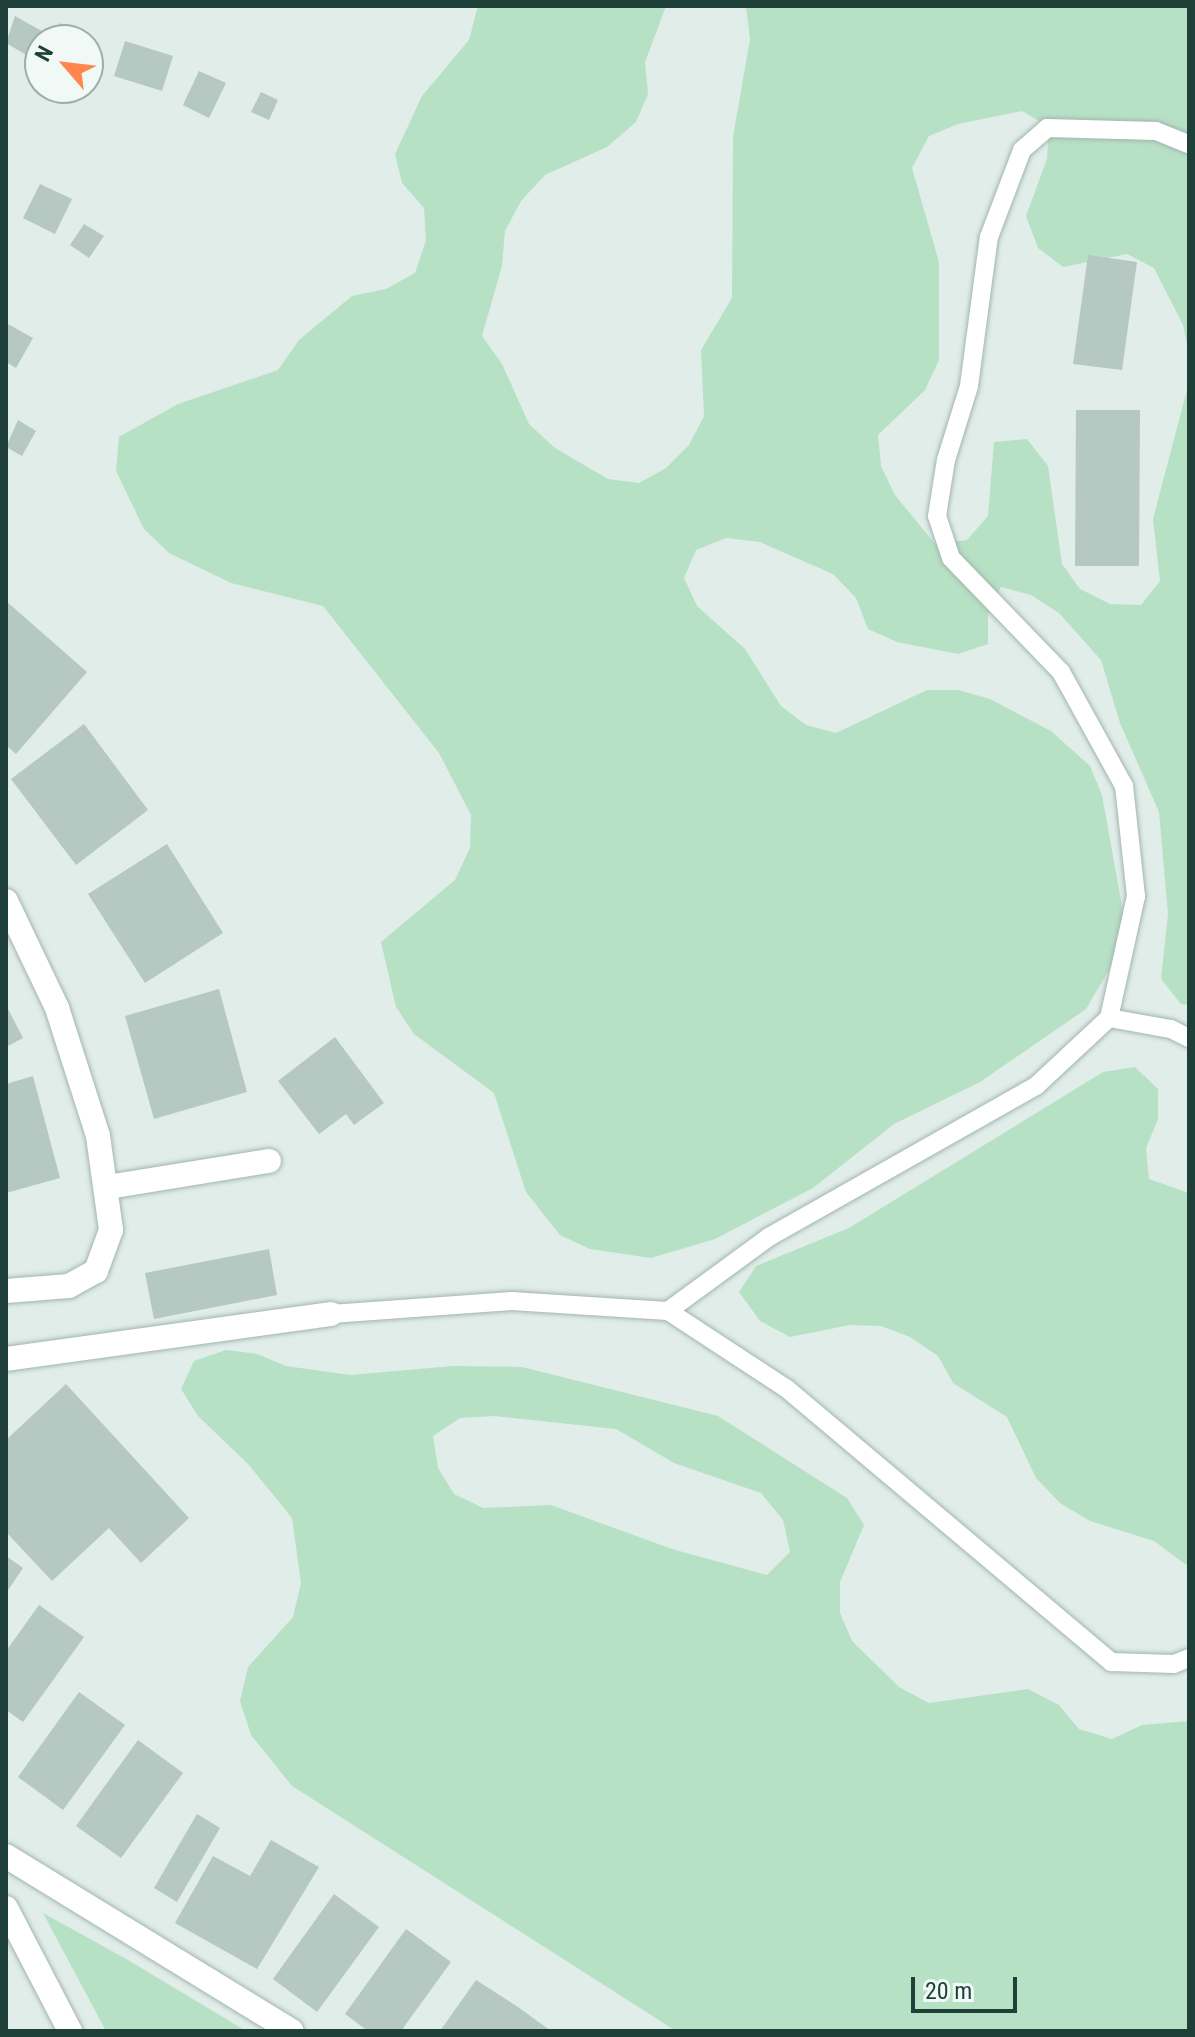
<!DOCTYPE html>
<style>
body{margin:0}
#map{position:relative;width:1195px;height:2037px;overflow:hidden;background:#e0ede8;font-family:"Roboto Condensed",sans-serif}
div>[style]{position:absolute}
.green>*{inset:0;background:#b7e1c5}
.building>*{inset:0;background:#b5c8c1}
.roads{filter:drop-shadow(0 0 2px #a2b5b0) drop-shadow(0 0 2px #a2b5b0)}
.lane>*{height:18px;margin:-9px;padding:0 9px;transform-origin:9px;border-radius:9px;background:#fff}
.street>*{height:24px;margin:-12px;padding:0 12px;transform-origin:12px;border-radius:12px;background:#fff}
span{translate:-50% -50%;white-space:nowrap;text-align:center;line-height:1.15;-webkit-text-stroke:6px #f1f9f6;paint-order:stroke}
.frame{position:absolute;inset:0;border:8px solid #1f3f39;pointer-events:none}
.north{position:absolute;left:24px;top:24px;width:80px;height:80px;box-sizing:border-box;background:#f1f9f6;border:2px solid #9dafaa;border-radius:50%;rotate:298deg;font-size:22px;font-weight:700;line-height:32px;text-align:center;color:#1f3f39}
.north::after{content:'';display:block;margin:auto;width:28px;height:36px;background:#ff864c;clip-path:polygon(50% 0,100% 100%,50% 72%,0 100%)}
.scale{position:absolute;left:911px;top:1977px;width:106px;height:36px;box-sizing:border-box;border:4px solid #1f3f39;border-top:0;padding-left:10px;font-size:24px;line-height:28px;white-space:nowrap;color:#1f3f39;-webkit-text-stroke:6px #f1f9f6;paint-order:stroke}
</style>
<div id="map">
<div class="green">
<div style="clip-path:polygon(478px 6px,666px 6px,645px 62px,648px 94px,636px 122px,607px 147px,545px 175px,521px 201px,505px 231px,502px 266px,482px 336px,502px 364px,529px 424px,555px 448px,608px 479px,639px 483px,666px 468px,689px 445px,704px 416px,701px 350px,732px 298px,733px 137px,750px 39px,746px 6px,1189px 6px,1189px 355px,1183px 325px,1154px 268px,1127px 254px,1063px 267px,1038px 248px,1026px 216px,1047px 159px,1049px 127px,1022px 111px,958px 124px,929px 136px,912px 168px,939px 262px,939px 360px,925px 390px,878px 435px,881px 466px,895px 495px,935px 544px,967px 540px,988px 516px,994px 442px,1027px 439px,1048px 466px,1062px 564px,1080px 589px,1110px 604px,1141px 605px,1160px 581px,1153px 519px,1189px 382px,1189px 1005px,1181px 1004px,1161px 979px,1168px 914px,1159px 812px,1120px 723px,1101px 660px,1059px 613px,1031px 595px,1001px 587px,988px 614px,988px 644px,958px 654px,897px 642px,868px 629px,856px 598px,833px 574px,760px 542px,726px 538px,696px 550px,684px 578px,697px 606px,745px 649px,781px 706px,806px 725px,836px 733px,927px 690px,958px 690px,990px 699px,1051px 731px,1090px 766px,1102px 795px,1125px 923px,1119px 953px,1086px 1009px,980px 1082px,894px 1124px,813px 1188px,715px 1239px,651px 1258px,590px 1249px,560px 1235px,526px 1192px,494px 1093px,414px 1034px,396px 1007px,381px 942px,455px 880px,470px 848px,471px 815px,439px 753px,323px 606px,231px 583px,169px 553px,144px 529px,116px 471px,119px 437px,178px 404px,278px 370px,299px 340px,352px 296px,386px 289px,415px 273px,426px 240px,424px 208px,402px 183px,395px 154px,422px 96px,469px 40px)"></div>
<div style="clip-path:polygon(1135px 1067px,1158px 1089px,1158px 1119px,1146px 1148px,1149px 1179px,1189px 1193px,1189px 1567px,1154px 1541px,1090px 1521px,1060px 1503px,1036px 1478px,1007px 1417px,953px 1383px,938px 1356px,910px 1337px,881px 1326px,850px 1325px,790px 1337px,760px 1321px,739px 1292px,756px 1266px,849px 1228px,1103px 1072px)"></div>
<div style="clip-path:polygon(evenodd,226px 1350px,257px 1354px,286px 1366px,350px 1375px,453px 1366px,522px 1367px,718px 1416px,847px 1498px,864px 1525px,840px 1582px,840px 1613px,852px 1641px,899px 1687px,929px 1703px,1028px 1689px,1059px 1705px,1079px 1729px,1112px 1739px,1142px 1725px,1189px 1721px,1189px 2031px,676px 2031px,292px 1786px,251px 1735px,240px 1701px,248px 1667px,293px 1617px,301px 1583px,292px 1518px,248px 1464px,198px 1416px,181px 1389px,194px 1361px,226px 1350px,494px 1416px,616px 1429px,674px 1463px,761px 1493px,783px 1520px,790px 1552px,767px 1575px,672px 1549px,551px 1505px,483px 1508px,454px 1494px,438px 1468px,433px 1436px,460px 1418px,494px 1416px)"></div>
<div style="clip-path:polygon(43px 1913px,128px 1960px,246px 2031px,106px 2031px)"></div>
</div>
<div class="building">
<div style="clip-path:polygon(15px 16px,47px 34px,33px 59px,6px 43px)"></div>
<div style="clip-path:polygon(60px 23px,95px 43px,88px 55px,88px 40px,51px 40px)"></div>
<div style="clip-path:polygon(125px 41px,173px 56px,162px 91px,114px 76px)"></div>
<div style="clip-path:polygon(199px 71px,226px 83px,209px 118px,183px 105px)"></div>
<div style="clip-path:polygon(261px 92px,278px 100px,269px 120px,251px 112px)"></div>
<div style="clip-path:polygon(40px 184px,72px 199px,55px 234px,23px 218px)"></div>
<div style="clip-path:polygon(84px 224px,104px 236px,89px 258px,70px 245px)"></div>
<div style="clip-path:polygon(1088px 255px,1137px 262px,1122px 370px,1073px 364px)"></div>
<div style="clip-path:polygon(6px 323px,33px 338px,16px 368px,6px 362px)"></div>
<div style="clip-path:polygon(1076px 410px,1140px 410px,1139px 566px,1075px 566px)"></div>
<div style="clip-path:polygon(18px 420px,36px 431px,22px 456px,6px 447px)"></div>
<div style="clip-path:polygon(6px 601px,87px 672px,16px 754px,6px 745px)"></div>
<div style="clip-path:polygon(84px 724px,148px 810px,76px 865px,11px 779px)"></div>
<div style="clip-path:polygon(167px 844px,223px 933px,145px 983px,88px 894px)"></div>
<div style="clip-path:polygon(219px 989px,247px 1092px,154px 1119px,125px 1016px)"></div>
<div style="clip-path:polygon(6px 1005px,23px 1038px,6px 1047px)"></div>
<div style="clip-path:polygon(335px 1037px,384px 1103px,354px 1125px,346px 1114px,319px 1134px,278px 1081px)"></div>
<div style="clip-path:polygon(33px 1076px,60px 1178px,6px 1193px,6px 1084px)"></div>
<div style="clip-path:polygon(269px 1249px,277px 1295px,154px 1319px,145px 1273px)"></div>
<div style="clip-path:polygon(66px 1384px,189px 1518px,141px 1563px,109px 1528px,52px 1581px,6px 1532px,6px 1440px)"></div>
<div style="clip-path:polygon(6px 1556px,23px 1568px,6px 1593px)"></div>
<div style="clip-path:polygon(39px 1605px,84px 1637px,23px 1722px,6px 1710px,6px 1651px)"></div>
<div style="clip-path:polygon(79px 1692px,125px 1725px,63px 1810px,18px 1777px)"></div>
<div style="clip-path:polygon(138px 1740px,183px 1773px,121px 1858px,76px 1826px)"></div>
<div style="clip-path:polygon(197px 1814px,220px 1828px,177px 1902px,154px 1888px)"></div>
<div style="clip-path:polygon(271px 1840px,319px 1867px,257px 1969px,175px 1923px,213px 1856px,250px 1876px)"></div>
<div style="clip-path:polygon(334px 1894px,379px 1927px,317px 2012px,273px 1979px)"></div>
<div style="clip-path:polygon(406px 1929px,451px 1962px,401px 2031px,368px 2031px,345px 2014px)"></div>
<div style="clip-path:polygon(476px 1980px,518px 2007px,551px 2031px,440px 2031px)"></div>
</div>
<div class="roads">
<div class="lane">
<div style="left:1109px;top:1018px;width:63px;rotate:10.1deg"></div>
<div style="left:1171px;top:1029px;width:20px;rotate:27deg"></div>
<div style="left:668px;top:1311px;width:142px;rotate:33.2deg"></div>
<div style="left:787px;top:1389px;width:424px;rotate:40.1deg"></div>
<div style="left:1111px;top:1662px;width:63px;rotate:1.8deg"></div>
<div style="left:1174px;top:1664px;width:16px;rotate:-22deg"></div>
<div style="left:331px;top:1314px;width:181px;rotate:-4.1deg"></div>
<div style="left:512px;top:1301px;width:156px;rotate:3.7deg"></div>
<div style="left:668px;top:1311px;width:125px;rotate:-36.2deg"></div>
<div style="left:769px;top:1237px;width:307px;rotate:-29.5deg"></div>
<div style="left:1036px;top:1086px;width:100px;rotate:-43deg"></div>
<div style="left:1109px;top:1018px;width:125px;rotate:-77.5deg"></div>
<div style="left:1136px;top:896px;width:111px;rotate:-96.2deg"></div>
<div style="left:1124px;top:786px;width:130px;rotate:-118.9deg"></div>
<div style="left:1061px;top:672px;width:158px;rotate:-134deg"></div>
<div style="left:951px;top:558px;width:44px;rotate:-108.4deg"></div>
<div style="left:937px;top:516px;width:57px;rotate:-80.9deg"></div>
<div style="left:946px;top:460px;width:77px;rotate:-72.7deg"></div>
<div style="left:969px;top:386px;width:150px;rotate:-82.4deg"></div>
<div style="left:989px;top:237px;width:93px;rotate:-69.2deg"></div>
<div style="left:1022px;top:150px;width:33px;rotate:-41deg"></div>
<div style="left:1047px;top:128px;width:109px;rotate:1.6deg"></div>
<div style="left:1156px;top:131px;width:35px;rotate:22deg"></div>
</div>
<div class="street">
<div style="left:6px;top:901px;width:119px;rotate:64.5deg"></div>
<div style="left:57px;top:1008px;width:134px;rotate:72.2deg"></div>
<div style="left:98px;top:1136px;width:95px;rotate:82.1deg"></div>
<div style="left:111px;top:1230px;width:44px;rotate:110.1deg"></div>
<div style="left:96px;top:1271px;width:31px;rotate:151deg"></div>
<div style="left:69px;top:1286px;width:63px;rotate:175.5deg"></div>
<div style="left:108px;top:1187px;width:163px;rotate:-9.2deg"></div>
<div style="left:6px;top:1359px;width:328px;rotate:-7.9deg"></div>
<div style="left:6px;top:1856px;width:335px;rotate:31.5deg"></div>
<div style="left:6px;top:1908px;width:139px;rotate:62.5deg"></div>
</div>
</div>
<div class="frame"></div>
<div class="north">N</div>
<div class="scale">20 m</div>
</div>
